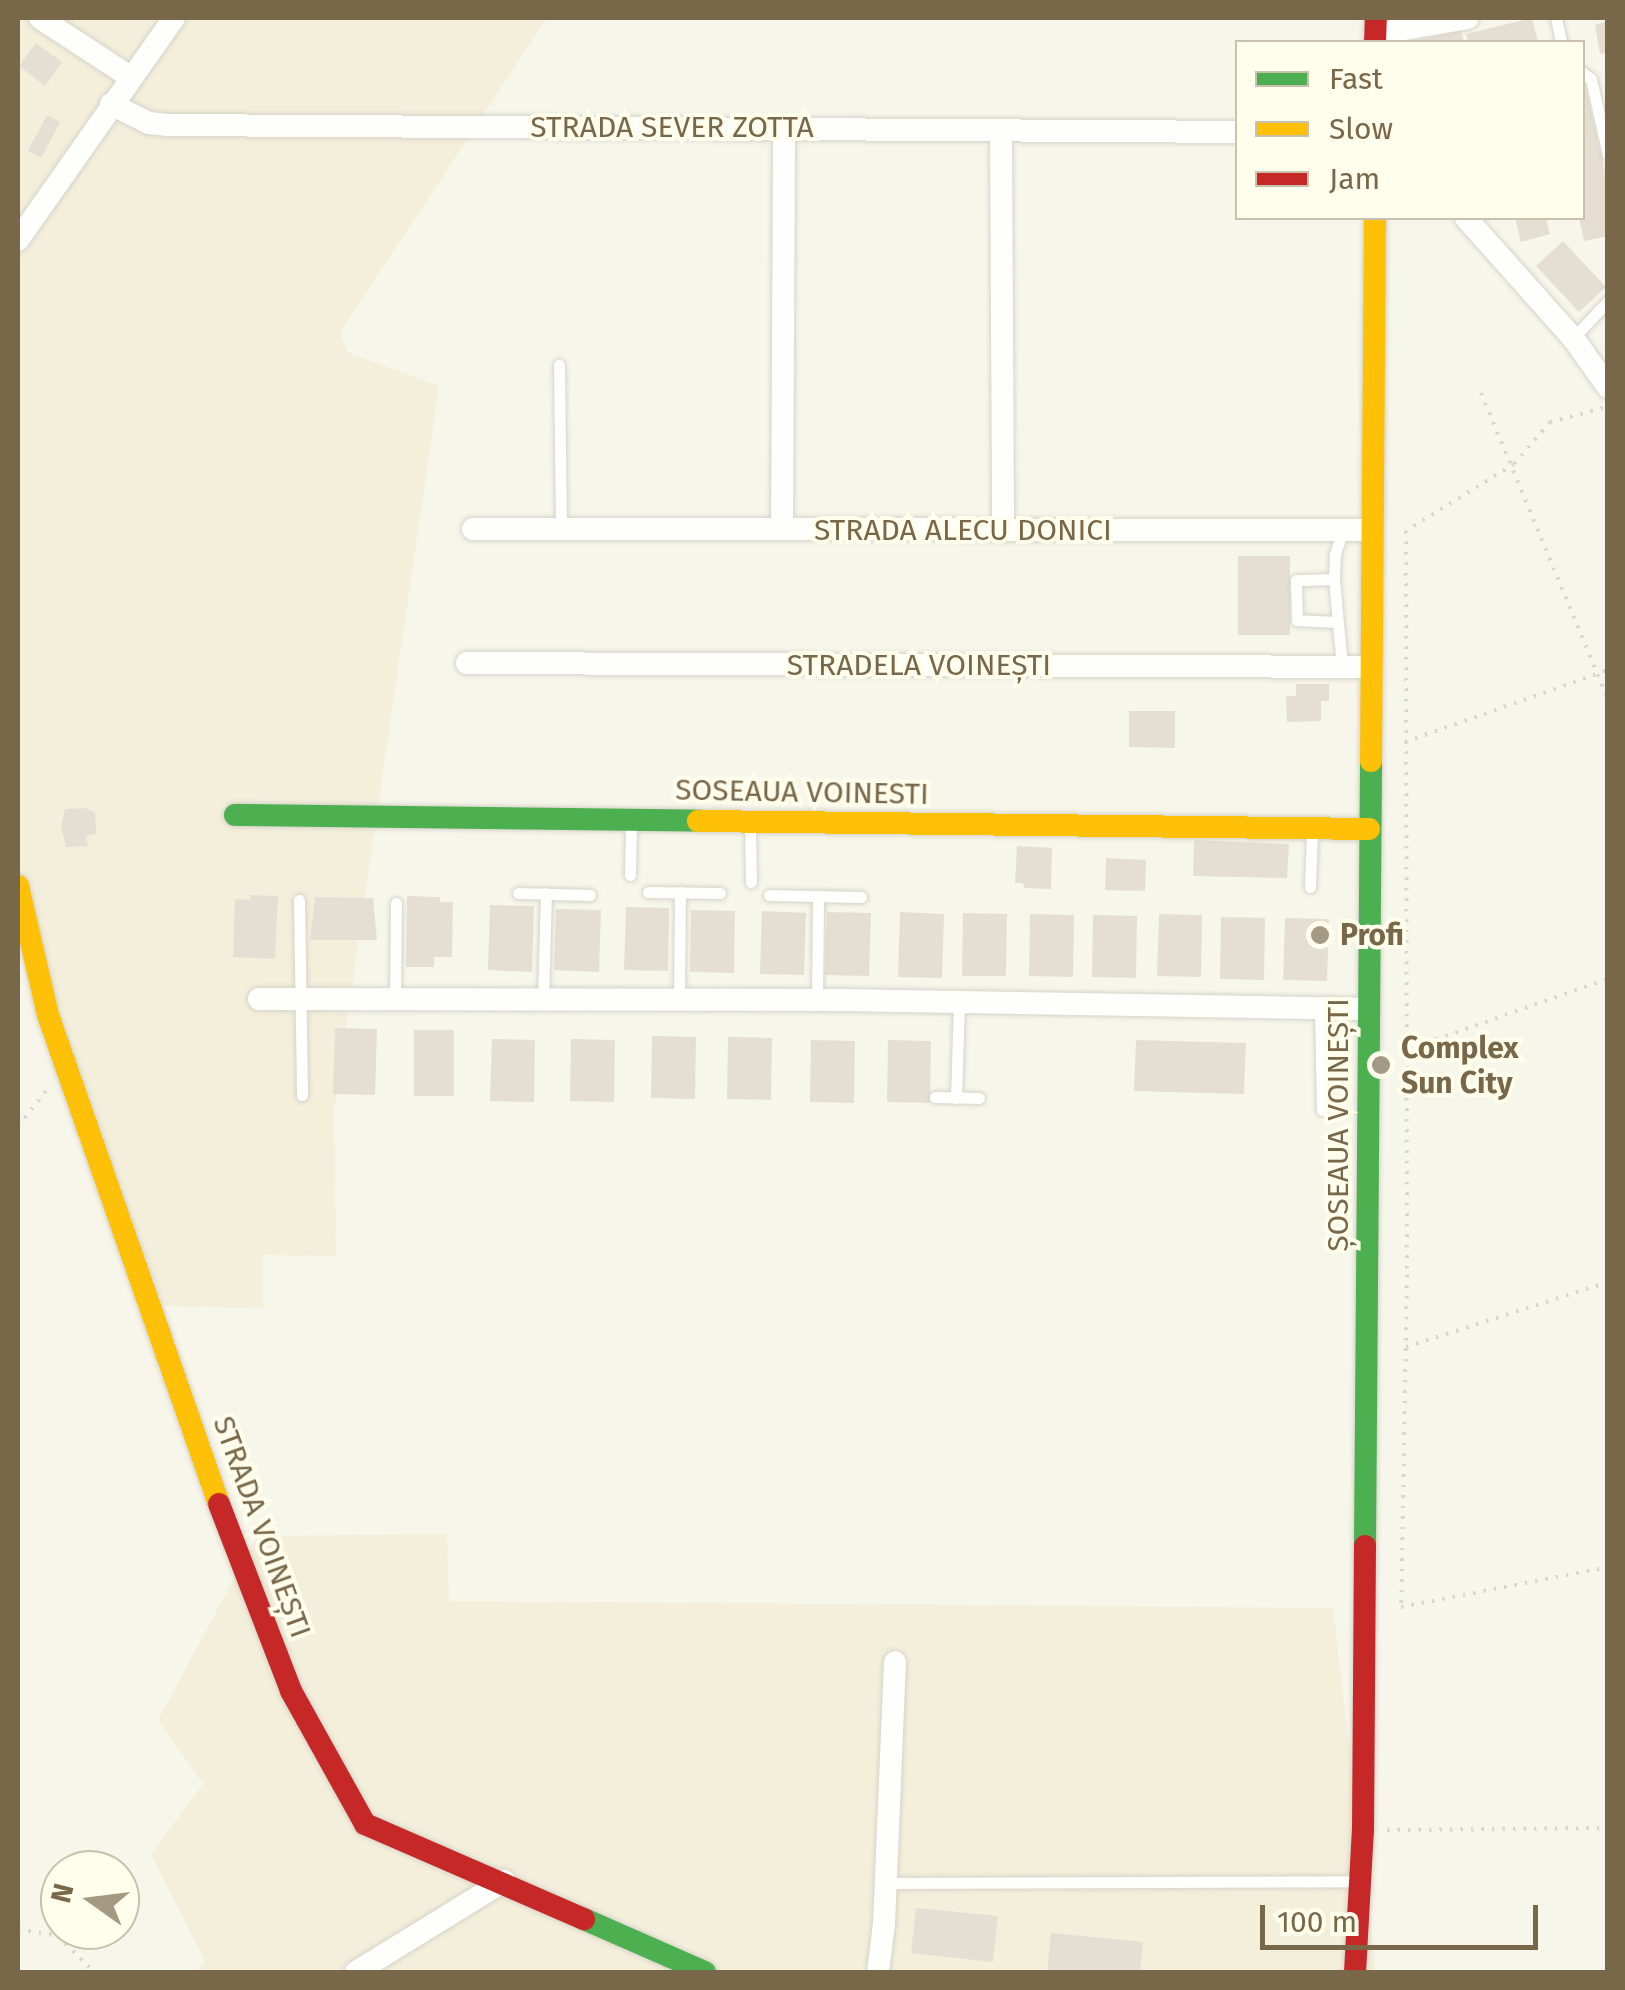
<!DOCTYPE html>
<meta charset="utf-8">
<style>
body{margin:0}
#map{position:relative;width:1625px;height:1990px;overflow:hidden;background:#f7f6eb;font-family:"Fira Sans",sans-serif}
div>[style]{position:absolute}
.residential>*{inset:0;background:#f3efdb}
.building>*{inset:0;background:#e4dfd2}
.path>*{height:4px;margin-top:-2px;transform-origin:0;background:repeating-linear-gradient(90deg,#dad6cd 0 2.5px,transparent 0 10.5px)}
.roads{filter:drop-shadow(0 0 2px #d6d3c9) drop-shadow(0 0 2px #d6d3c9)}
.lane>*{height:11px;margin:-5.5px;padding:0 5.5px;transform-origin:5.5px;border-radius:5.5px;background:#fefefc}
.street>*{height:22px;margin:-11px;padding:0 11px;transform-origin:11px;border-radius:11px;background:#fefefc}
.fast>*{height:22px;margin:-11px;padding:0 11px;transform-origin:11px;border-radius:11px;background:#4caf50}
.slow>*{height:22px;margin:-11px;padding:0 11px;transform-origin:11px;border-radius:11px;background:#ffc107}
.jam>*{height:22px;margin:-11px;padding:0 11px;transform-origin:11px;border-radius:11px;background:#c62828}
.dots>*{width:28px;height:28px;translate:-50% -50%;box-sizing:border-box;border:5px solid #fffdec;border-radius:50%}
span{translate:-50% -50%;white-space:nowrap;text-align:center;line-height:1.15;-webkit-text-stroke:8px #fffdec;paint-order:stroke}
.street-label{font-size:30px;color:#786749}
.poi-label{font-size:30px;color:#786749;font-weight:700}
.left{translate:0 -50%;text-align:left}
.frame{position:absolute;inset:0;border:20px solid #786749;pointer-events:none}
.legend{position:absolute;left:1235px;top:40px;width:350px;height:180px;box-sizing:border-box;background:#fffdec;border:2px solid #c9c1ab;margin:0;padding:12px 18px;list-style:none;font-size:30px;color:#786749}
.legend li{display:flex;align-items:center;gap:20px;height:50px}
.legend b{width:50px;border:2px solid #c9c1ab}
.north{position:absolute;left:40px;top:1850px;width:100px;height:100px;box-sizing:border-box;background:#fffdec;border:2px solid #c9c1ab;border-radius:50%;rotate:284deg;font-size:28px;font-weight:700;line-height:40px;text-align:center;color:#786749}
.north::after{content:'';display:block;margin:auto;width:35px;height:45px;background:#a49982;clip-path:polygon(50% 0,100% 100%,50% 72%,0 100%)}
.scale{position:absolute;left:1260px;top:1905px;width:278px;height:45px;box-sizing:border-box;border:5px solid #786749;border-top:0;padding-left:12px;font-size:30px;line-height:35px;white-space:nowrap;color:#786749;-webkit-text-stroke:8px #fffdec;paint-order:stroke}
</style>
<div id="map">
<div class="residential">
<div style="clip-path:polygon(18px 18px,547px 18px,340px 332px,347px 352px,439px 386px,334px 1110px,336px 1256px,263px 1255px,263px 1308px,164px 1306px,18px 940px)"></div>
<div style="clip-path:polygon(447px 1534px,449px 1601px,1333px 1608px,1376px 1972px,196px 1972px,205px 1961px,151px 1854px,203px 1784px,158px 1720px,257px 1536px)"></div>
</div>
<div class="building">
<div style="clip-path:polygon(1532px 18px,1538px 42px,1468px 42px,1466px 34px)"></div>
<div style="clip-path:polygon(1608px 21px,1608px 53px,1600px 54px,1595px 25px)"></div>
<div style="clip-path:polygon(1461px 31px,1464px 42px,1414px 42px,1413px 41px)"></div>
<div style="clip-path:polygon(36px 43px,62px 62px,45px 86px,19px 66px)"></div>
<div style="clip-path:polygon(1584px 80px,1608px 185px,1608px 236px,1584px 241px,1579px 218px,1582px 218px)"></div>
<div style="clip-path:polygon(47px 115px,60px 122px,41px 158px,28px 151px)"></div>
<div style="clip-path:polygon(1515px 218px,1546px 218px,1550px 234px,1521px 242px)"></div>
<div style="clip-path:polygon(1563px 241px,1606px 287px,1579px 312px,1536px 266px)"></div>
<div style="clip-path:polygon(1238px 556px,1290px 556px,1290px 635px,1238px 635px)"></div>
<div style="clip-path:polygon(1296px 684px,1329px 684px,1329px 701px,1321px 701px,1321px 721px,1287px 722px,1286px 696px,1296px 696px)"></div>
<div style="clip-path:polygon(1129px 711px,1175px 711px,1175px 748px,1129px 747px)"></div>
<div style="clip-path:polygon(85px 808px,95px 813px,96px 834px,86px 836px,88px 846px,66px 847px,61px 826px,65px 809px)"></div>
<div style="clip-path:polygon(1194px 840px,1289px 844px,1287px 878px,1193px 876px)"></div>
<div style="clip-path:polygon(1017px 846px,1052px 848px,1051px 889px,1024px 888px,1023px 883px,1015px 883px)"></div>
<div style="clip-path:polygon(1106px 858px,1146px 860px,1145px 891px,1105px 890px)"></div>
<div style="clip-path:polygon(250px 895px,278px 896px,275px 959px,233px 957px,235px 899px,251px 900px)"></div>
<div style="clip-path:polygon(407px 896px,440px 897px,440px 902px,453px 902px,452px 957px,434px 957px,434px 967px,406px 967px)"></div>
<div style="clip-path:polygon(315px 897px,373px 898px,377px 940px,310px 940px)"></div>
<div style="clip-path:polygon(490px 905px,534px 906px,532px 972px,488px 970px)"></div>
<div style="clip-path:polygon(626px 907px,669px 908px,668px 971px,624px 970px)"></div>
<div style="clip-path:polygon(556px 909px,601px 910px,599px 972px,554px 970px)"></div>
<div style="clip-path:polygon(691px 910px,735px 911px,734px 973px,690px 972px)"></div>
<div style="clip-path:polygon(762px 911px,806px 913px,804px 975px,760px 974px)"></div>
<div style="clip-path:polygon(827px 912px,871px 913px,869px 976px,825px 975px)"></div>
<div style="clip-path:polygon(900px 912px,944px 914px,942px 978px,898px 977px)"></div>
<div style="clip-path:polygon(963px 913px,1007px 914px,1006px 976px,962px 976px)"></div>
<div style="clip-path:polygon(1030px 914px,1074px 915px,1073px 977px,1029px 976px)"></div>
<div style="clip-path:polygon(1159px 914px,1202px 915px,1201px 977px,1157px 976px)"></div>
<div style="clip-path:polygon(1093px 915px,1137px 916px,1136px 978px,1092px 977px)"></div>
<div style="clip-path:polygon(1221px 917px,1265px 918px,1264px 980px,1220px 979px)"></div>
<div style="clip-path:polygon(1285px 918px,1329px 919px,1327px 981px,1283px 980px)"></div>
<div style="clip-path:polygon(335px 1028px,377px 1029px,375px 1095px,333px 1094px)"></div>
<div style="clip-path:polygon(414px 1030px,454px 1030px,454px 1096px,414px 1096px)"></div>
<div style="clip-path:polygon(652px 1036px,696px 1037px,695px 1099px,651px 1098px)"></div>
<div style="clip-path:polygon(728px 1037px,772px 1038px,771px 1100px,727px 1099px)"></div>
<div style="clip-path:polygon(492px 1039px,535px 1040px,534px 1102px,490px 1101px)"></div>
<div style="clip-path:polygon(571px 1039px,615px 1040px,614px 1102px,570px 1101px)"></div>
<div style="clip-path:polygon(811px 1040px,855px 1041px,854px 1103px,810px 1102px)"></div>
<div style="clip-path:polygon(888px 1040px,931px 1041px,930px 1103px,887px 1102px)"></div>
<div style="clip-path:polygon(1136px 1040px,1246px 1043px,1244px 1094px,1134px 1091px)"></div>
<div style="clip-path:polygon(916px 1908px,998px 1916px,993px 1962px,911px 1953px)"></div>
<div style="clip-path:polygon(1051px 1933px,1143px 1942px,1140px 1972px,1047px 1972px)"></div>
</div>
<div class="path">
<div style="left:1481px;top:393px;width:331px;rotate:67.5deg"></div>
<div style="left:1603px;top:408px;width:55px;rotate:165.2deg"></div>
<div style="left:1550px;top:422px;width:55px;rotate:130.6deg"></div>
<div style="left:1514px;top:464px;width:127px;rotate:148.2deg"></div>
<div style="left:1406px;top:531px;width:744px;rotate:89.92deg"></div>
<div style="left:1407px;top:1275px;width:332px;rotate:91deg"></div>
<div style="left:1401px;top:1607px;width:211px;rotate:-10.9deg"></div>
<div style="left:1405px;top:742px;width:215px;rotate:-19.5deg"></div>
<div style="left:1406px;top:1050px;width:214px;rotate:-19.4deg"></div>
<div style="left:18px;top:1126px;width:45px;rotate:-51.3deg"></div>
<div style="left:1406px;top:1347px;width:212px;rotate:-17.8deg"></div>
<div style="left:1387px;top:1830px;width:221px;rotate:-0.5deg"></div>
<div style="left:18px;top:1929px;width:41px;rotate:9.9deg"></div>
<div style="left:58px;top:1936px;width:51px;rotate:45deg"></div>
</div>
<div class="roads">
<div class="lane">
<div style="left:1556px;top:18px;width:25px;rotate:78deg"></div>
<div style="left:1582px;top:72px;width:11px;rotate:38deg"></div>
<div style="left:1591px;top:79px;width:78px;rotate:77.4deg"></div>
<div style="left:1573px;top:338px;width:51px;rotate:-46.6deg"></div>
<div style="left:559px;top:365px;width:163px;rotate:89.3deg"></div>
<div style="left:1334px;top:579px;width:38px;rotate:178deg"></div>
<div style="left:1296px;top:580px;width:40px;rotate:88.6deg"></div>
<div style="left:1297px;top:620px;width:38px;rotate:3deg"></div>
<div style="left:1342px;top:667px;width:88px;rotate:-95.2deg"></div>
<div style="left:1334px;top:579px;width:25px;rotate:-88deg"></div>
<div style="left:1335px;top:554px;width:25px;rotate:-72deg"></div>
<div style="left:750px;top:826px;width:56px;rotate:89deg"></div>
<div style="left:630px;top:875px;width:51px;rotate:-88.9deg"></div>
<div style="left:1310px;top:887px;width:54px;rotate:-87.9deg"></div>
<div style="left:648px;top:892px;width:72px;rotate:0.8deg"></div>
<div style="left:518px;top:893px;width:72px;rotate:1.6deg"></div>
<div style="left:769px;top:895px;width:92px;rotate:1.2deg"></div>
<div style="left:299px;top:900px;width:195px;rotate:89.1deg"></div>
<div style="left:395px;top:999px;width:96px;rotate:-89.4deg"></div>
<div style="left:543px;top:1000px;width:107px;rotate:-88.4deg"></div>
<div style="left:679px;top:1000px;width:108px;rotate:-89.5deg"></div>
<div style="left:817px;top:1000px;width:104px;rotate:-89.4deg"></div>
<div style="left:1320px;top:1008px;width:102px;rotate:88.9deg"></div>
<div style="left:935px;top:1097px;width:44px;rotate:1.3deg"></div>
<div style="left:956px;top:1098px;width:96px;rotate:-88.2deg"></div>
<div style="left:886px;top:1883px;width:471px;rotate:-0.2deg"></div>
</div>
<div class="street">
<div style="left:40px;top:18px;width:108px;rotate:33.2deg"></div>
<div style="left:1375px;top:34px;width:94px;rotate:-9.8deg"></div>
<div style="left:111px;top:104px;width:42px;rotate:26.6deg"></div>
<div style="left:149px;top:123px;width:19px;rotate:6deg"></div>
<div style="left:168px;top:125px;width:1070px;rotate:0.37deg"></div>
<div style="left:1001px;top:130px;width:401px;rotate:89.7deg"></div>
<div style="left:1466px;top:218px;width:161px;rotate:48.3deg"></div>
<div style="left:1573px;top:338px;width:60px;rotate:54.5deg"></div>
<div style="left:18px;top:240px;width:271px;rotate:-54.9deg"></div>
<div style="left:473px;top:529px;width:898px;rotate:0.06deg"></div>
<div style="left:782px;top:529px;width:402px;rotate:-89.7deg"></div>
<div style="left:467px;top:663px;width:904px;rotate:0.25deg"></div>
<div style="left:259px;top:999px;width:582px;rotate:0.1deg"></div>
<div style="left:841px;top:1000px;width:527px;rotate:0.98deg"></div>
<div style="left:356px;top:1972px;width:174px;rotate:-31.6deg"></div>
<div style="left:878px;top:1972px;width:48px;rotate:-82.9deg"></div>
<div style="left:884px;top:1924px;width:262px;rotate:-87.6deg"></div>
</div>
<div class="fast">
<div style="left:235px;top:815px;width:463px;rotate:0.7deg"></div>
<div style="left:1365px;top:1546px;width:785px;rotate:-89.56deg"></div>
<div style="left:584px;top:1919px;width:132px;rotate:23.7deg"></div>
</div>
<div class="slow">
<div style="left:1371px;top:761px;width:543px;rotate:-89.58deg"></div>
<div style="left:698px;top:821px;width:671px;rotate:0.68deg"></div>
<div style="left:18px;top:886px;width:132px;rotate:76.9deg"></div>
<div style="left:48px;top:1015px;width:518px;rotate:70.73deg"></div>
</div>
<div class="jam">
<div style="left:1375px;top:42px;width:24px;rotate:-88deg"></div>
<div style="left:219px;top:1504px;width:200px;rotate:68.9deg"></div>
<div style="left:291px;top:1691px;width:152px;rotate:60.9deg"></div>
<div style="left:365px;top:1824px;width:239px;rotate:23.5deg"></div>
<div style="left:1355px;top:1972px;width:142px;rotate:-86.8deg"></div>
<div style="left:1363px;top:1830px;width:284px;rotate:-89.6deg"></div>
</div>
</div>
<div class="dots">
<div style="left:1320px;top:935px;background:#a49982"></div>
<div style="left:1381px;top:1065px;background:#a49982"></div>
</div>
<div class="street-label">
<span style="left:672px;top:127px">STRADA SEVER ZOTTA</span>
<span style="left:963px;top:530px">STRADA ALECU DONICI</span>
<span style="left:919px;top:665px">STRADELA VOINEȘTI</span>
<span style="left:802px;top:792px;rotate:1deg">SOSEAUA VOINESTI</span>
<span style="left:1338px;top:1125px;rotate:-90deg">ȘOSEAUA VOINEȘTI</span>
<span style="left:262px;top:1527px;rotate:70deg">STRADA VOINEȘTI</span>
</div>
<div class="poi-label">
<span class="left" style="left:1340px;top:935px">Profi</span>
<span class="left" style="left:1401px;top:1065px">Complex<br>Sun City</span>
</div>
<div class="frame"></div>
<ul class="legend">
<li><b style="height:12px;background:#4caf50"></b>Fast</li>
<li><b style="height:12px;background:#ffc107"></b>Slow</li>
<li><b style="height:12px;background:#c62828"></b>Jam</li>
</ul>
<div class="north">N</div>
<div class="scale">100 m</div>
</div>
